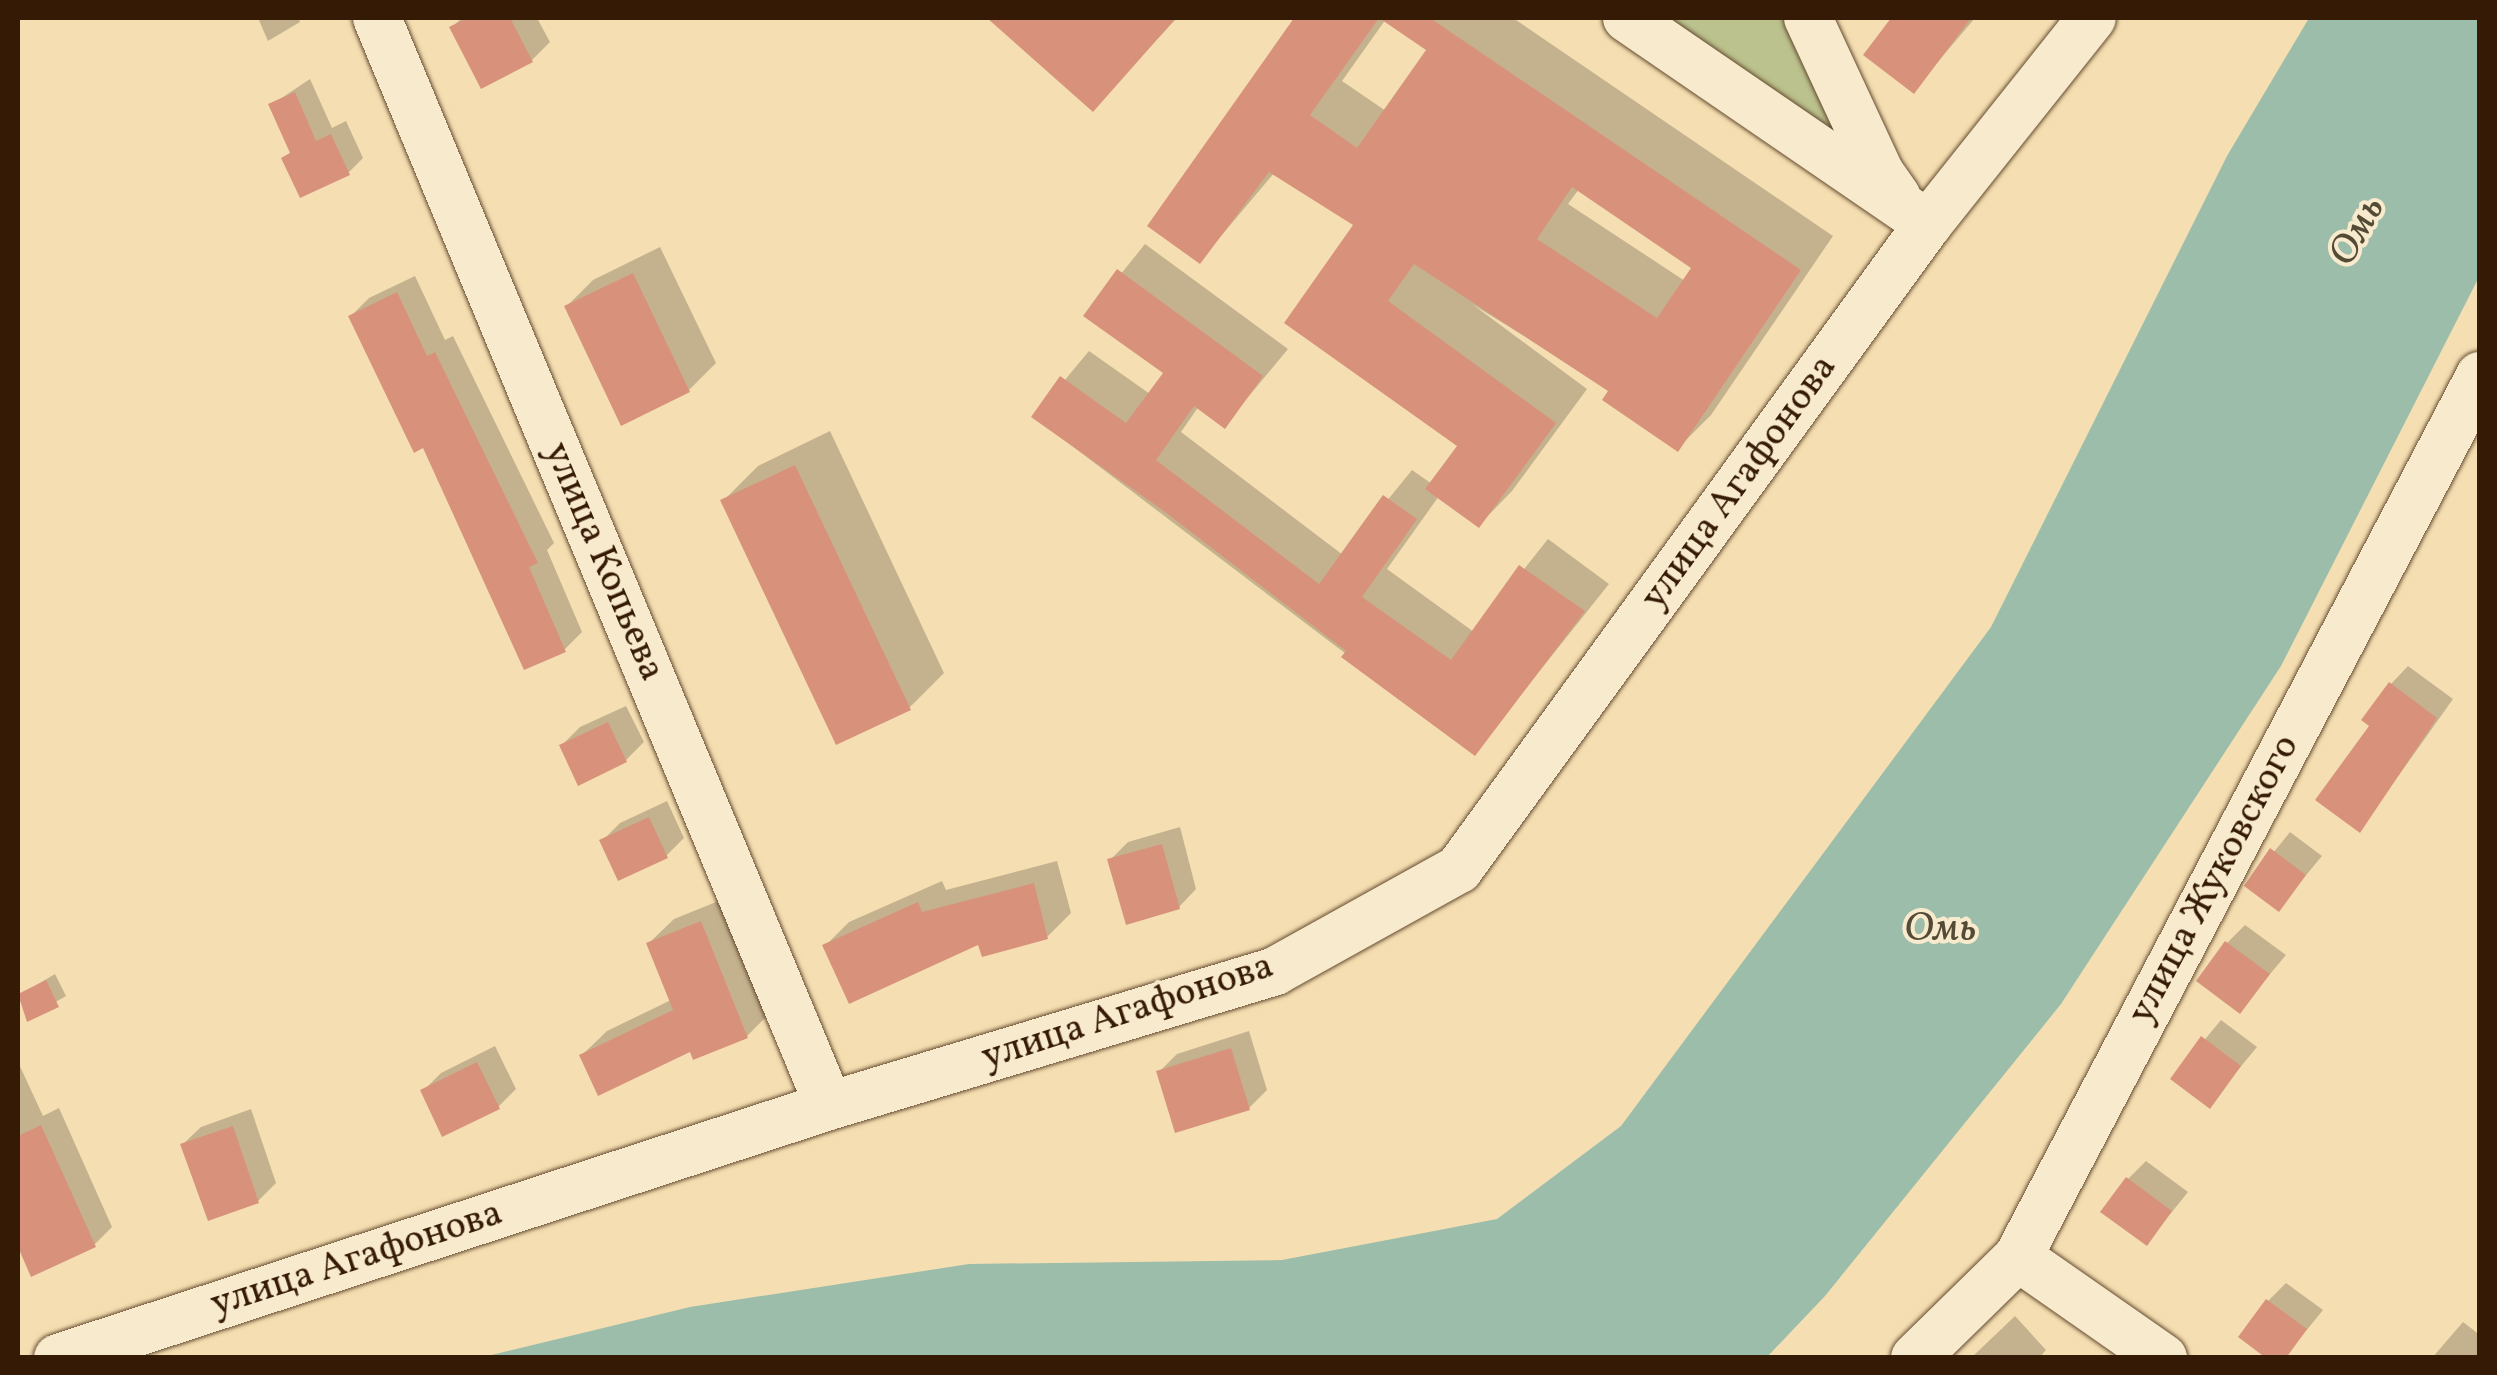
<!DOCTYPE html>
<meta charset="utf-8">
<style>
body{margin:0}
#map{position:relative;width:2497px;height:1375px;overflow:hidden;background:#f5dfb2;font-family:Vollkorn,serif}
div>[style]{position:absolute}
.green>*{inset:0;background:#bbc28d}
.water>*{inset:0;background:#9cbdaa}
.shadow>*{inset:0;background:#0003}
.building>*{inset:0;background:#d8927c}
.roads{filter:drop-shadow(0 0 2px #654b30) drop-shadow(0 0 2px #654b30)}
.minor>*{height:48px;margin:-24px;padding:0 24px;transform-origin:24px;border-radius:24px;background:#f8eacd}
span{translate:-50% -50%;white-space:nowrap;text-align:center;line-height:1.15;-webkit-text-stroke:8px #f8eacd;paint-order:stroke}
.street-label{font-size:38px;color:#351a05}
.water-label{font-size:40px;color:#544b37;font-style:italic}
.frame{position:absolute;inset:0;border:20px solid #351a05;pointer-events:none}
</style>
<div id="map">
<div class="green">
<div style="clip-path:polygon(1670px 18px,1800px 18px,1865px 159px,1818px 126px)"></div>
</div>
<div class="water">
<div style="clip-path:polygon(2309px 18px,2479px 18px,2479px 277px,2281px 666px,2061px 1004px,1825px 1296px,1767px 1357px,483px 1357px,690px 1307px,969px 1264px,1282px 1260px,1497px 1219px,1621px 1126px,1991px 627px,2227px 156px)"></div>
</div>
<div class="shadow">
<div style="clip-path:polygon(258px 18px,299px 18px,300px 22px,268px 41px)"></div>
<div style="clip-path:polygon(462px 18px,537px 18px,550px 42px,532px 60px,452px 27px)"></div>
<div style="clip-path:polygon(1001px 18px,1177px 18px,1093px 108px,997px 23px)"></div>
<div style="clip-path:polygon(evenodd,1297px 18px,1513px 18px,1833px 236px,1711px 415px,1677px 449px,1612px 390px,1472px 304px,1587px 389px,1512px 491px,1479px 525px,1439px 496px,1387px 569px,1474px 632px,1548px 539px,1609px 584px,1475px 752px,1034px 417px,1089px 351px,1150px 394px,1166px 372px,1087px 316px,1145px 244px,1288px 349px,1225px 425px,1199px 406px,1181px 432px,1343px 555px,1412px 470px,1432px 484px,1460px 445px,1287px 323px,1357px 224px,1275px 172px,1200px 261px,1150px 225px,1297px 18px,1386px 19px,1429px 49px,1386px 111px,1342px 81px,1386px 19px,1297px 18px,1579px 189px,1695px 267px,1685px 281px,1568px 204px,1579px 189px)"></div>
<div style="clip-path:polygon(1894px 18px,1975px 18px,1914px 90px,1866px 55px)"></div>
<div style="clip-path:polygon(310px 79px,332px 128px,346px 121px,363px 158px,348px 173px,284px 158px,292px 151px,271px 105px)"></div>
<div style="clip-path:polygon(660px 247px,716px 363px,689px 390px,567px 306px,593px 280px)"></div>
<div style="clip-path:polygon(415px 276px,445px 340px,453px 336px,554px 543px,547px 550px,582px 632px,564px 650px,424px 445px,351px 316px,369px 298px)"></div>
<div style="clip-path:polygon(830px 431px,944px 673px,909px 708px,723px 501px,758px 466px)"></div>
<div style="clip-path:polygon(2408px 666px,2453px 699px,2360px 830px,2372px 725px,2391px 684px)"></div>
<div style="clip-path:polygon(626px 706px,644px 742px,626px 760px,562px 745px,580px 727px)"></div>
<div style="clip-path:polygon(667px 801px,684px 838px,666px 856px,602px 841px,620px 823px)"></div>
<div style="clip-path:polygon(1180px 827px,1196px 889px,1179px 907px,1110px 860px,1128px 842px)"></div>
<div style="clip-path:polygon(2290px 832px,2322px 856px,2278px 909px,2247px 885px)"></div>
<div style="clip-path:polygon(1057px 861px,1071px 913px,1047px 937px,825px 946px,849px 922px,942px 881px,946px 890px)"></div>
<div style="clip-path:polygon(726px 898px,772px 1011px,747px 1036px,691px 1049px,582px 1055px,607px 1031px,671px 1000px,649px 943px,674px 919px)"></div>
<div style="clip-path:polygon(2245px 925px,2286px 955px,2240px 1010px,2227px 943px)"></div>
<div style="clip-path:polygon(55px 974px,66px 996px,28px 1018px,18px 996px)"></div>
<div style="clip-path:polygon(2221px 1020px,2257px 1047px,2209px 1105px,2173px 1078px)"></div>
<div style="clip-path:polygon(1249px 1031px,1267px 1090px,1249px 1108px,1159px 1072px,1177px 1054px)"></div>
<div style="clip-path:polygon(495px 1046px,516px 1089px,498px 1107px,423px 1091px,441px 1073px)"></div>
<div style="clip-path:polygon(18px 1062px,43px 1116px,59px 1108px,112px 1227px,94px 1245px,32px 1273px,18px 1241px,24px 1229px,18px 1215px)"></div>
<div style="clip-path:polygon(251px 1109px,276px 1183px,258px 1201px,183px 1144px,201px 1127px)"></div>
<div style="clip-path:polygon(2146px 1161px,2188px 1192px,2147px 1243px,2128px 1179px)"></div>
<div style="clip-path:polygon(2286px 1283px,2323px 1310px,2284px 1358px,2268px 1301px)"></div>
<div style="clip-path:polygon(2015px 1316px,2046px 1350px,2039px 1358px,1971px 1358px)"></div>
<div style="clip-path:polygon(2463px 1322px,2480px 1335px,2480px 1358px,2432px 1358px)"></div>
</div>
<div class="building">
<div style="clip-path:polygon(467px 18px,510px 18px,533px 62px,481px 89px,449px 27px)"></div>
<div style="clip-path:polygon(987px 18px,1176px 18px,1093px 112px)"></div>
<div style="clip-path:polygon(evenodd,1294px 18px,1430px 18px,1801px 270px,1678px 452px,1602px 400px,1608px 391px,1414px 264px,1388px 301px,1556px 423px,1479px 528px,1425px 489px,1457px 446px,1284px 323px,1353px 225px,1269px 172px,1200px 264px,1147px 226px,1294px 18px,1379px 18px,1426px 50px,1357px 148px,1310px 115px,1379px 18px,1294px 18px,1572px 187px,1691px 268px,1657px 318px,1537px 239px,1572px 187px)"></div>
<div style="clip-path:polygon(1891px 18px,1971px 18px,1914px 94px,1863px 55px)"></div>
<div style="clip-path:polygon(295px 92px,316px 141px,331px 134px,350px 175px,300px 198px,281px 158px,290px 153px,268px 104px)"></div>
<div style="clip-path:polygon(1117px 269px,1263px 376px,1225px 429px,1194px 406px,1156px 460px,1319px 584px,1383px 495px,1417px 519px,1362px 597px,1451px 660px,1519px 565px,1585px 611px,1475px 756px,1341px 657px,1346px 651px,1161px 509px,1031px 417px,1060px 376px,1126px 423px,1163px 373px,1083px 316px)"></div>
<div style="clip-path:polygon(633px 273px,690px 392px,621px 426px,564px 306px)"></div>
<div style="clip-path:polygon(397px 292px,427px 356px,435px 352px,538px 563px,529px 567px,566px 652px,524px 670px,423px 448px,414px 453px,348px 316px)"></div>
<div style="clip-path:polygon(795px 465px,911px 710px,836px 745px,720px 500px)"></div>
<div style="clip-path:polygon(2389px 682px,2437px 718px,2360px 833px,2315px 800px,2369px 726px,2361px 720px)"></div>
<div style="clip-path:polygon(608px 722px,627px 762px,578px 786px,559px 745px)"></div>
<div style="clip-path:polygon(649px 817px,668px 858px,618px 881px,599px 840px)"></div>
<div style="clip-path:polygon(1162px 844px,1180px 909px,1126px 925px,1107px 859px)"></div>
<div style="clip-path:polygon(2270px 848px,2306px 875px,2279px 912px,2244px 886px)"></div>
<div style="clip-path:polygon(1034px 883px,1048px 939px,982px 957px,978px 945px,849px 1004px,822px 945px,918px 902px,922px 912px)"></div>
<div style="clip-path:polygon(701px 921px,748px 1038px,693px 1060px,690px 1052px,598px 1096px,579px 1055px,673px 1010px,646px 943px)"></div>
<div style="clip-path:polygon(2225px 941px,2270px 974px,2240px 1014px,2196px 981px)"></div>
<div style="clip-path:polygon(46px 980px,59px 1007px,27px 1022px,18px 994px)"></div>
<div style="clip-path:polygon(2201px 1036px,2241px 1066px,2210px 1109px,2170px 1079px)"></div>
<div style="clip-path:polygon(1231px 1048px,1250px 1110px,1175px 1133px,1156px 1071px)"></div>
<div style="clip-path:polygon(477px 1062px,500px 1109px,442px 1137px,420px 1090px)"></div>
<div style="clip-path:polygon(41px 1125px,96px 1247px,31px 1277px,18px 1247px,18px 1136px)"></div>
<div style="clip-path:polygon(233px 1126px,259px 1203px,208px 1221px,180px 1144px)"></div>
<div style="clip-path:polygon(2126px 1177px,2172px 1211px,2147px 1246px,2100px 1212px)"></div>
<div style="clip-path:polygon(2266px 1299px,2307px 1329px,2286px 1358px,2266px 1358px,2238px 1337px)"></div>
</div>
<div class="roads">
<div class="minor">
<div style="left:377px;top:18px;width:1178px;rotate:67.44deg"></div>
<div style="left:1627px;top:18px;width:365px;rotate:34.4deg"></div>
<div style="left:1808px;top:18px;width:171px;rotate:65.1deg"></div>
<div style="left:1880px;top:173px;width:29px;rotate:55deg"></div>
<div style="left:2018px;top:1257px;width:177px;rotate:34.9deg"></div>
<div style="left:58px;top:1358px;width:811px;rotate:-18.1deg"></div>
<div style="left:829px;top:1106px;width:466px;rotate:-16.8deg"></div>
<div style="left:1275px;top:971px;width:210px;rotate:-29deg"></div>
<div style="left:1459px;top:869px;width:797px;rotate:-53.98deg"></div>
<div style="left:1928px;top:224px;width:263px;rotate:-51.5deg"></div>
<div style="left:1915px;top:1358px;width:144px;rotate:-44.4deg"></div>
<div style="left:2018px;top:1257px;width:995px;rotate:-62.33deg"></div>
</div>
</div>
<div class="street-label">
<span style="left:1740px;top:483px;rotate:-54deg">улица Агафонова</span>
<span style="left:603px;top:562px;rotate:67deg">улица Копьева</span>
<span style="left:2215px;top:880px;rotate:-62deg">улица Жуковского</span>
<span style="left:1128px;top:1013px;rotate:-18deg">улица Агафонова</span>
<span style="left:357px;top:1260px;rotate:-18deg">улица Агафонова</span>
</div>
<div class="water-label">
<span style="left:2358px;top:232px;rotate:-61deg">Омь</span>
<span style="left:1940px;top:930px">Омь</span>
</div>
<div class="frame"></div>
</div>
